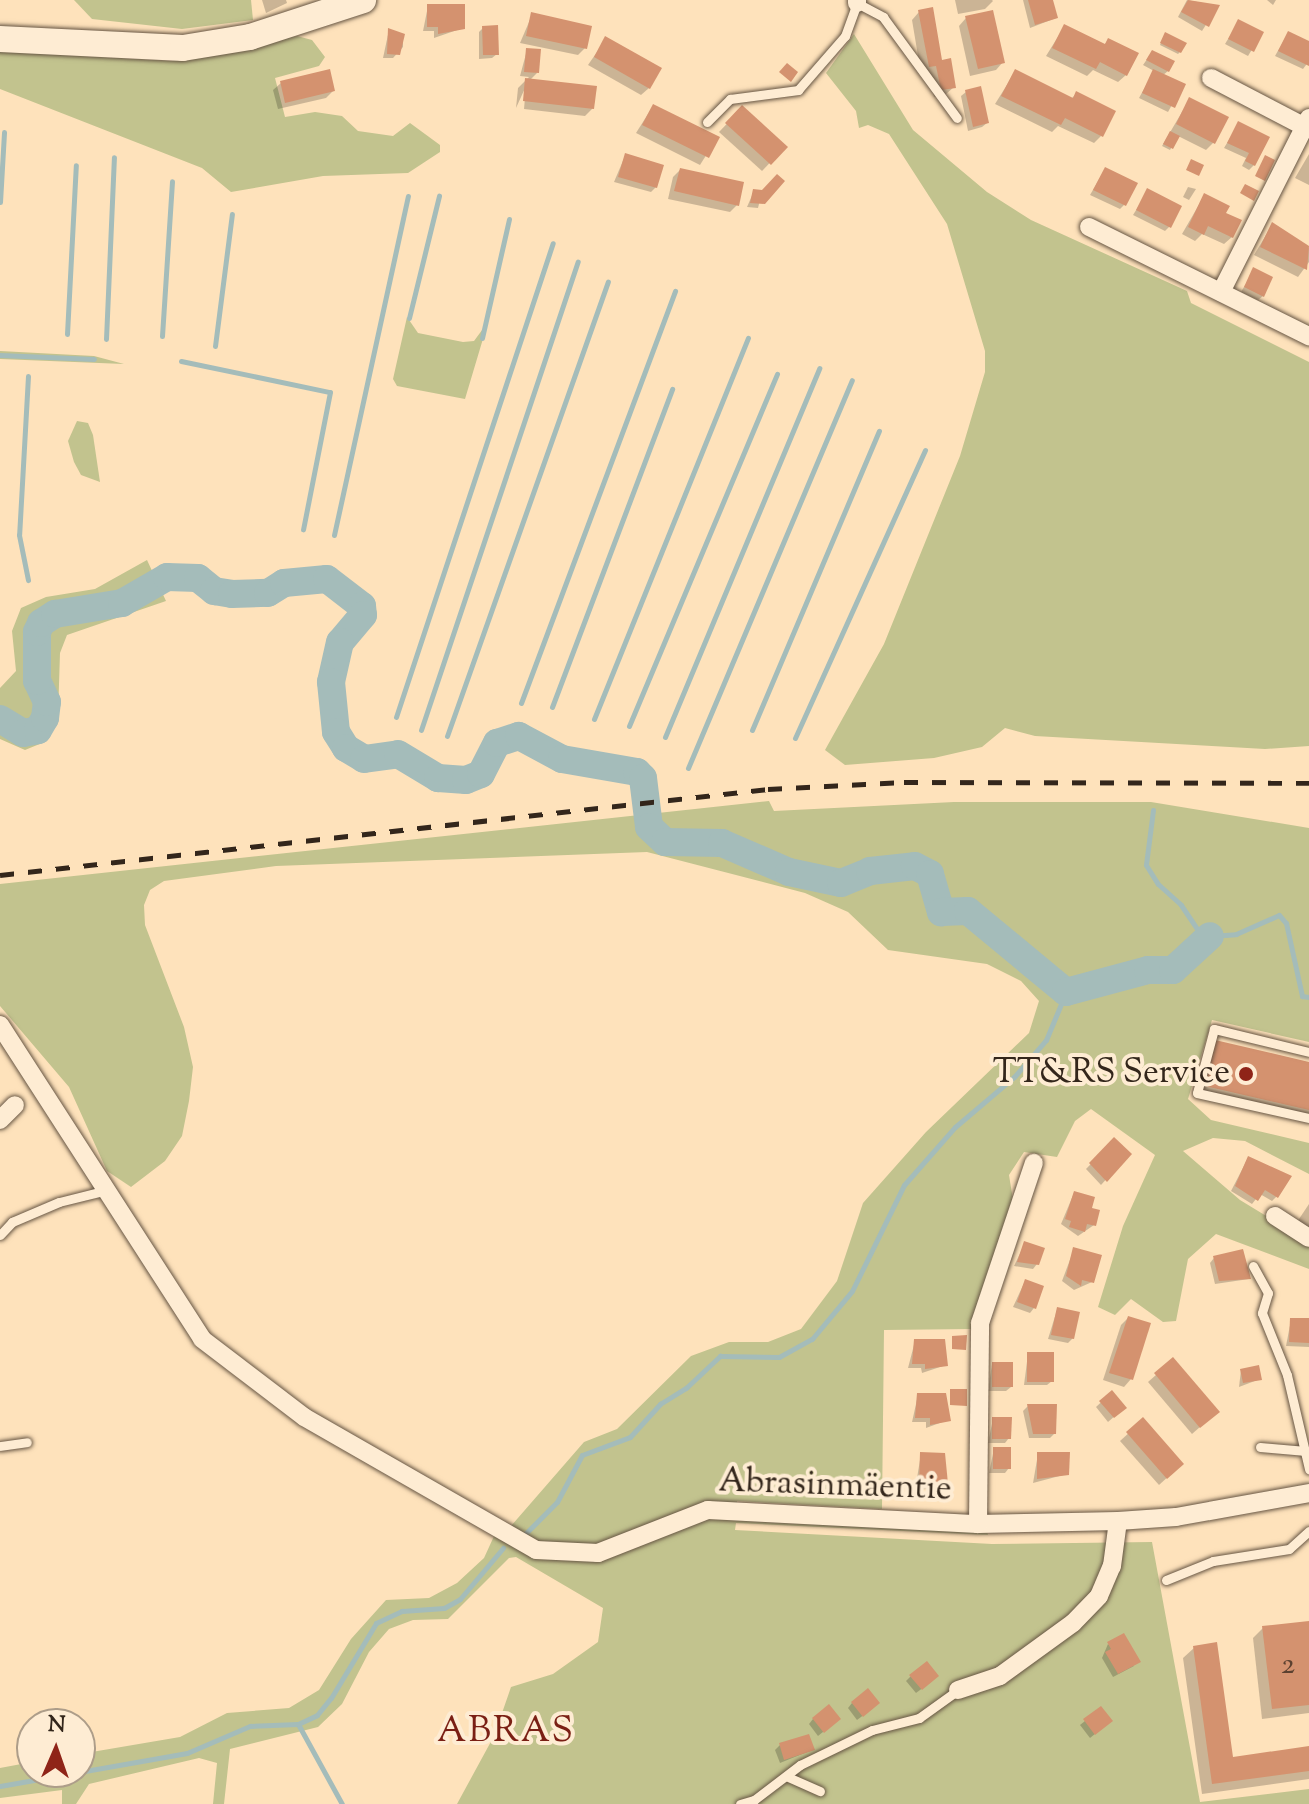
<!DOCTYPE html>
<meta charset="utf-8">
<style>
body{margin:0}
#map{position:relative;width:1309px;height:1804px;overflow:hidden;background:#fee2bb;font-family:"Sorts Mill Goudy",serif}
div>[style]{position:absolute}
.green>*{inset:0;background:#c2c38e}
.shadow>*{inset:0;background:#0003}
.stream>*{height:5px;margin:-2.5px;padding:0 2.5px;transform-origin:2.5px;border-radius:2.5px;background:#a4bcba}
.river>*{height:28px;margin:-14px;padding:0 14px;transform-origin:14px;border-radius:14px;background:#a4bcba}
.building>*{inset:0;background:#d4926f}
.roads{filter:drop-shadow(0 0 2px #665543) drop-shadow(0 0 2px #665543)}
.lane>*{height:9px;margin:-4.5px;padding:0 4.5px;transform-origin:4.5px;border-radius:4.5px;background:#feecd3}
.street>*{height:18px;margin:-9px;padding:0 9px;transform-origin:9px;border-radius:9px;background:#feecd3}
.secondary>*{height:26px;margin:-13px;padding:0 13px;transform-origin:13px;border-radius:13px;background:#feecd3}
.rail>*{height:5px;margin-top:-2.5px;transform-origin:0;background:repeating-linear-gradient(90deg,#33261b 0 14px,transparent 0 28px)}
.dots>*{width:22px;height:22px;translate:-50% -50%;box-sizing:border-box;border:4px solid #feecd3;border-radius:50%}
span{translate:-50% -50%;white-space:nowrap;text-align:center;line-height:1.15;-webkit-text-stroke:8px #feecd3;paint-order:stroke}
.number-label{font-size:30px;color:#5b4130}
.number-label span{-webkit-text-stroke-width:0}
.poi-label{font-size:34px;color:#33261b}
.right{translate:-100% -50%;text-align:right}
.street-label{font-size:34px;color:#33261b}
.neighbourhood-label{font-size:36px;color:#7a1f14;letter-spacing:2px}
.north{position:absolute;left:16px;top:1708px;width:80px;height:80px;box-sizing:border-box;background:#feecd3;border:2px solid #ad9d89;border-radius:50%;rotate:2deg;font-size:22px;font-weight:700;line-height:32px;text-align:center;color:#33261b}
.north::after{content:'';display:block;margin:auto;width:28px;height:36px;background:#8f2418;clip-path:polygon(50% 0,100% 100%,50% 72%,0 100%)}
</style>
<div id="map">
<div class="green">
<div style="clip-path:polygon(74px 0,251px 0,253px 20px,182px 29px,92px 19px)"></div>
<div style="clip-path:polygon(854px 34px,913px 130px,987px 192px,1031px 220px,1187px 291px,1191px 303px,1309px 362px,1309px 746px,1265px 749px,1035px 736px,1005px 728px,982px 747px,934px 758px,845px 765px,825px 750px,884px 644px,960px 456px,985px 372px,985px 351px,947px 224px,889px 134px,868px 125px,859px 128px,856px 111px,826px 73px)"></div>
<div style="clip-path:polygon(297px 36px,312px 40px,325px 57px,319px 66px,275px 78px,285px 117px,315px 112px,342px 116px,358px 131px,393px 136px,410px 123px,440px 145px,440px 152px,408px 173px,323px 176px,231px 192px,202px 168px,0 89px,0 51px,172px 61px)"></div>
<div style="clip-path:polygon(407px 317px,418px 333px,463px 342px,474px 341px,488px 322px,465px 399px,397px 386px,393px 379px)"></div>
<div style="clip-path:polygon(0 351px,94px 356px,124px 364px,0 359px)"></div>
<div style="clip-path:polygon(77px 421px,88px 423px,93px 435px,100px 482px,81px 475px,74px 462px,68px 441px)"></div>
<div style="clip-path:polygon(147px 560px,166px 601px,67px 635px,60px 653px,58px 716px,47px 741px,25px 750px,0 739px,0 688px,16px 671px,12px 631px,21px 608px,46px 597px,95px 589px)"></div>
<div style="clip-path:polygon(769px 801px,774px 811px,954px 802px,1151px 802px,1309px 828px,1309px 1042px,1212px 1020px,1188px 1099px,1211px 1120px,1309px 1143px,1309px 1174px,1245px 1141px,1213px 1138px,1183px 1151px,1240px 1200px,1309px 1242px,1309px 1269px,1216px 1234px,1188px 1259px,1176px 1321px,1163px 1322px,1131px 1299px,1115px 1315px,1098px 1307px,1123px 1226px,1155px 1155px,1091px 1109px,1075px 1121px,1057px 1157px,1024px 1152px,1009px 1175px,1014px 1206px,971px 1329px,884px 1330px,882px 1509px,737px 1501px,736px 1516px,987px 1531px,988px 1535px,736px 1523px,735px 1530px,992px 1544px,1152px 1542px,1200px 1802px,1309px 1789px,1309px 1804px,457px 1804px,494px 1736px,511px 1687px,553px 1674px,598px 1642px,603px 1608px,516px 1557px,509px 1558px,448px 1619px,413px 1620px,389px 1629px,369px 1652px,342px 1704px,318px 1727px,230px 1749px,224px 1804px,213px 1804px,217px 1763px,199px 1758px,89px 1784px,76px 1804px,62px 1804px,62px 1790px,0 1798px,0 1768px,32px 1762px,32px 1772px,80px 1772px,80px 1754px,180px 1737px,227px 1713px,289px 1708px,319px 1690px,351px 1639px,386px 1600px,429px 1598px,457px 1583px,484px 1558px,495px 1534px,511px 1526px,584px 1442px,617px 1429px,691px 1356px,729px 1342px,768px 1342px,801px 1329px,837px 1281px,863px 1203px,926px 1132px,1029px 1033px,1039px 1001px,1021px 981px,987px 964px,888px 950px,848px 912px,805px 893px,647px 852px,276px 866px,164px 881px,150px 890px,144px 905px,145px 925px,184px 1027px,193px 1067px,189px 1101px,182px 1136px,165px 1161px,131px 1187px,107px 1171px,69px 1087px,0 1006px,0 884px)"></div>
</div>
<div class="shadow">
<div style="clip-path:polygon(262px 0,286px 0,287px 3px,266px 13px)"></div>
<div style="clip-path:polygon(955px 0,992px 0,993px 1px,985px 9px,958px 14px)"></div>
<div style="clip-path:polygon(1023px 0,1051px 0,1056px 18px,1030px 28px)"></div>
<div style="clip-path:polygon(1187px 0,1218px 6px,1202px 31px,1178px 17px)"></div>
<div style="clip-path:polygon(1267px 0,1276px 0,1273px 5px)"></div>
<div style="clip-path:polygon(428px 6px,463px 28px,434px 38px,434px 31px,423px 31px)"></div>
<div style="clip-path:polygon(919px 12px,954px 87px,946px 94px,934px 97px,929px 73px,921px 74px,912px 20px)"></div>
<div style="clip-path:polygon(532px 15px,585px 48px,578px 55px,520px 43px)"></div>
<div style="clip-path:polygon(966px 18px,1003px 62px,996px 70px,970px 76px,959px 26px)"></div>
<div style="clip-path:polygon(1239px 21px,1262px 33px,1248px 56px,1225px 44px)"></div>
<div style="clip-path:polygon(1064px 27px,1103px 46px,1109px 40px,1126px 75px,1118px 82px,1093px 70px,1087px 76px,1046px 56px)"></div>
<div style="clip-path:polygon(483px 28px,497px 54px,492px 58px,479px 59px,479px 32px)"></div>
<div style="clip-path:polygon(389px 30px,403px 36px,403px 47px,393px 58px,383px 58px)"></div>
<div style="clip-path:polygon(1288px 33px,1309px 43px,1309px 61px,1303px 69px,1275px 56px)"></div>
<div style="clip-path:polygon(1164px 36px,1180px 52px,1178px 54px,1160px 45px)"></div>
<div style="clip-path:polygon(606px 39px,649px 88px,641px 95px,588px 65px)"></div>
<div style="clip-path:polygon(527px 50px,537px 73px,529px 81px,593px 108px,585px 116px,524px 109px,526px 86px,516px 108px,518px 88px,529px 77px,520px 76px)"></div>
<div style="clip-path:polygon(1152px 52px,1168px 71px,1162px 76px,1183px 85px,1168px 112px,1139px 98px,1154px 71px,1143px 65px)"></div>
<div style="clip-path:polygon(1015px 72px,1071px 99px,1076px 94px,1101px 136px,1094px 143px,1058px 126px,1052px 132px,995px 104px)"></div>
<div style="clip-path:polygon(281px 83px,333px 91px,326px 98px,278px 109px,273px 90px)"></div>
<div style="clip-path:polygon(966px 92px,987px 123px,982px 127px,968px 131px,961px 96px)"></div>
<div style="clip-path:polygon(1189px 100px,1214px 142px,1206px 150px,1178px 136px,1170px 150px,1162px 146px)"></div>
<div style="clip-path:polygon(653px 106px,717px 138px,700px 165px,636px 133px)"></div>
<div style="clip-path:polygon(742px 108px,785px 147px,762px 171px,719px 132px)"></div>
<div style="clip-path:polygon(1239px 123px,1254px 165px,1249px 170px,1242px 166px,1246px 158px,1224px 148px)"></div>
<div style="clip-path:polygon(1309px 154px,1309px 185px,1295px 178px)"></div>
<div style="clip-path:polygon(625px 156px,656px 187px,651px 192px,614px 182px)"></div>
<div style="clip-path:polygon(1105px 169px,1124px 205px,1120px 209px,1090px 195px)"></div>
<div style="clip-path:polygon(680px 170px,737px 205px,730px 212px,668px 199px,673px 177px)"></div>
<div style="clip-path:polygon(1188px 187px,1196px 189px,1189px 200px,1183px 197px)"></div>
<div style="clip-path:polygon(754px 191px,762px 192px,758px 208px,747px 207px)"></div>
<div style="clip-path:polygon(1148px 191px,1170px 226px,1165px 231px,1133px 215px)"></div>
<div style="clip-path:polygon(1204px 196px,1224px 214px,1232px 237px,1224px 244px,1202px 234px,1195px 241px,1182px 234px)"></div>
<div style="clip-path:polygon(1272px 225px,1309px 248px,1309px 262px,1298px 277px,1254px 255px)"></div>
<div style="clip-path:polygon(1254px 270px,1263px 296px,1258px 300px,1241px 292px)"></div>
<div style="clip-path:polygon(1206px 1053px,1309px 1064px,1309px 1122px,1196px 1096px)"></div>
<div style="clip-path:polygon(1114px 1140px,1129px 1154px,1101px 1185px,1086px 1169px)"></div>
<div style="clip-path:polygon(1248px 1158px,1277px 1196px,1272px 1201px,1260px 1194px,1252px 1204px,1231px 1191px)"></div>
<div style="clip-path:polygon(1074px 1193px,1089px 1209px,1094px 1225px,1078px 1236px,1061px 1224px)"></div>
<div style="clip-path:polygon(1309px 1204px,1309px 1234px,1297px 1222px)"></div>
<div style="clip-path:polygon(1025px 1243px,1037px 1264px,1033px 1269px,1014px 1266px)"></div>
<div style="clip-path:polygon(1074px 1249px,1092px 1282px,1074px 1290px,1062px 1281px)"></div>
<div style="clip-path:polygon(1214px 1258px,1249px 1279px,1215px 1284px,1210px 1263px)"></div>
<div style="clip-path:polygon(1025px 1281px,1034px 1308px,1030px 1313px,1013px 1307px)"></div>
<div style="clip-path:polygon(1057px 1310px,1073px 1338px,1068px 1343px,1048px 1339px)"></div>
<div style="clip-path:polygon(1128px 1318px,1131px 1379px,1124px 1387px,1103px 1380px,1121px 1325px)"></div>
<div style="clip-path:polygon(1291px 1320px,1309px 1320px,1309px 1347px,1286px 1346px)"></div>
<div style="clip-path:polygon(915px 1341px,946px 1365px,922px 1373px,921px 1368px,908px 1368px)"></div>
<div style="clip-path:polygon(1028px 1354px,1052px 1381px,1047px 1385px,1024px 1385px)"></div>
<div style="clip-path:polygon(1173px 1360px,1209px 1419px,1192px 1434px,1148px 1382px)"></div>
<div style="clip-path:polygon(992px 1364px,1011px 1387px,1006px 1391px,988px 1391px)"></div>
<div style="clip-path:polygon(1241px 1370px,1260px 1379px,1239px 1387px)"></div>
<div style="clip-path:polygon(1111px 1393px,1124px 1408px,1108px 1422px,1096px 1407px)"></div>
<div style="clip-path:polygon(918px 1395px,948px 1420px,926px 1428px,926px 1422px,912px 1422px)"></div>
<div style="clip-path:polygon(1028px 1406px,1055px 1433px,1050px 1438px,1029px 1438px,1023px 1411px)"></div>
<div style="clip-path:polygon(993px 1419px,1009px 1438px,1005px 1443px,988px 1443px)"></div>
<div style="clip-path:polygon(1143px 1420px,1182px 1464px,1159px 1485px,1120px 1441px)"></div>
<div style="clip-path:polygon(994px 1449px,1009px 1468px,1005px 1473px,989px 1473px)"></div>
<div style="clip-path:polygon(921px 1454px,941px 1488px,915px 1490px)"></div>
<div style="clip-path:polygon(1038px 1454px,1067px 1474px,1033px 1483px)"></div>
<div style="clip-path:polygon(1309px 1623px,1309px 1713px,1262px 1719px,1253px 1638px,1263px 1628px)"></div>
<div style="clip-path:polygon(1108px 1644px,1134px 1666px,1113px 1677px,1102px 1658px)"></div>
<div style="clip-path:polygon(1194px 1648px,1231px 1759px,1309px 1748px,1309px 1779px,1202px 1794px,1183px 1658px)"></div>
<div style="clip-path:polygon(911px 1676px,932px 1681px,916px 1693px,906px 1681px)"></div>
<div style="clip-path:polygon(852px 1703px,873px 1708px,857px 1720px,848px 1708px)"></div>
<div style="clip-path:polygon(813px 1719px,834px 1723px,818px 1736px,809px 1724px)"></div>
<div style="clip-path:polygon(1085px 1721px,1106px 1725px,1090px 1738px,1080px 1725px)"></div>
<div style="clip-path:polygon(780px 1745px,812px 1750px,780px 1763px,775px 1750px)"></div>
</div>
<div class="stream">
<div style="left:0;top:202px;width:70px;rotate:-86.7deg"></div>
<div style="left:409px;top:318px;width:126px;rotate:-76.2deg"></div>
<div style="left:67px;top:334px;width:169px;rotate:-87deg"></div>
<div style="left:162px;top:336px;width:155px;rotate:-86.3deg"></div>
<div style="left:482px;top:338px;width:122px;rotate:-77.2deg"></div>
<div style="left:106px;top:339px;width:182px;rotate:-87.5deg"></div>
<div style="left:215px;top:346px;width:133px;rotate:-82.7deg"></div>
<div style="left:0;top:355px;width:94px;rotate:2.4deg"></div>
<div style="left:181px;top:361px;width:152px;rotate:11.8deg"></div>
<div style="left:330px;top:392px;width:140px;rotate:101.1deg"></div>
<div style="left:28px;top:376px;width:159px;rotate:93.2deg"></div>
<div style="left:19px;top:535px;width:46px;rotate:78.7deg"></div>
<div style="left:334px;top:535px;width:347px;rotate:-77.7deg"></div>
<div style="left:521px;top:703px;width:440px;rotate:-69.5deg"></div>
<div style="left:552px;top:707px;width:340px;rotate:-69.3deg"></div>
<div style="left:396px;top:717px;width:499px;rotate:-71.7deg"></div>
<div style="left:594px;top:719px;width:411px;rotate:-68deg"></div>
<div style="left:629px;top:726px;width:382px;rotate:-67.2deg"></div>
<div style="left:421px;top:730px;width:494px;rotate:-71.5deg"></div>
<div style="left:752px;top:730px;width:325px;rotate:-67deg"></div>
<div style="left:447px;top:736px;width:482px;rotate:-70.5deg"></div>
<div style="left:665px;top:737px;width:400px;rotate:-67.3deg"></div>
<div style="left:795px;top:738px;width:316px;rotate:-65.7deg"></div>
<div style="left:688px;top:768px;width:421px;rotate:-67.1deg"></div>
<div style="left:1153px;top:810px;width:55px;rotate:97.3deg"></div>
<div style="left:1146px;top:865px;width:22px;rotate:58deg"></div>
<div style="left:1158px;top:884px;width:31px;rotate:42deg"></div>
<div style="left:1181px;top:905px;width:32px;rotate:56deg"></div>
<div style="left:1199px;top:932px;width:12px;rotate:20deg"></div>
<div style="left:1210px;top:936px;width:26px;rotate:-4deg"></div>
<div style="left:1236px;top:934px;width:47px;rotate:-23.8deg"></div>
<div style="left:1279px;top:915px;width:11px;rotate:49deg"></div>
<div style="left:1286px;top:923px;width:75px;rotate:77.6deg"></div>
<div style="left:1302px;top:996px;width:7px;rotate:8deg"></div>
<div style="left:522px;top:1537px;width:49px;rotate:-45deg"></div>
<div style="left:557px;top:1502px;width:53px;rotate:-62deg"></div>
<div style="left:582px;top:1455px;width:51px;rotate:-20.6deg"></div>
<div style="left:630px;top:1437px;width:45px;rotate:-47.7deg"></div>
<div style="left:660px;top:1404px;width:31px;rotate:-32deg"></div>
<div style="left:686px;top:1388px;width:47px;rotate:-43.3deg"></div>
<div style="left:720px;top:1356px;width:59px;rotate:1deg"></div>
<div style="left:779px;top:1357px;width:38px;rotate:-29deg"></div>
<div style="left:812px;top:1339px;width:62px;rotate:-50.2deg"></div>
<div style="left:852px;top:1291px;width:118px;rotate:-63.9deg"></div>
<div style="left:904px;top:1185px;width:77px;rotate:-48.7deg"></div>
<div style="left:955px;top:1127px;width:77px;rotate:-40.3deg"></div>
<div style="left:1014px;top:1077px;width:49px;rotate:-49.1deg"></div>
<div style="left:1046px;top:1040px;width:52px;rotate:-67.4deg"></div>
<div style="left:298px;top:1724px;width:91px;rotate:61.2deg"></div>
<div style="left:0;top:1786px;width:190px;rotate:-10deg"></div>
<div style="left:187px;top:1753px;width:69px;rotate:-23.2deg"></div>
<div style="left:250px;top:1726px;width:48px;rotate:-2.4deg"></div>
<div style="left:298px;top:1724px;width:21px;rotate:-25deg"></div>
<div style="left:317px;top:1715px;width:22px;rotate:-51deg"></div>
<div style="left:331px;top:1698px;width:87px;rotate:-59deg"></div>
<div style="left:376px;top:1623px;width:29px;rotate:-25deg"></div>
<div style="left:402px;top:1611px;width:42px;rotate:-4.1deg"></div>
<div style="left:444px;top:1608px;width:18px;rotate:-29deg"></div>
<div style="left:460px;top:1599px;width:67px;rotate:-49.9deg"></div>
</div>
<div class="river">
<div style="left:0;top:719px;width:27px;rotate:31deg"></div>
<div style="left:23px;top:733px;width:15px;rotate:-11deg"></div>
<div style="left:38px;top:730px;width:14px;rotate:-60deg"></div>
<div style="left:45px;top:718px;width:16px;rotate:-83deg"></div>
<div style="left:47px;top:702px;width:23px;rotate:-115deg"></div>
<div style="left:37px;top:681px;width:49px;rotate:-90deg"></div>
<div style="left:37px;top:632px;width:10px;rotate:-66deg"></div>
<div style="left:41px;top:623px;width:17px;rotate:-33deg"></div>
<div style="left:55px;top:614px;width:68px;rotate:-9.3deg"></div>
<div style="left:122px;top:603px;width:52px;rotate:-30deg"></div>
<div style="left:167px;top:577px;width:31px;rotate:2deg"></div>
<div style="left:198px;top:578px;width:21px;rotate:39deg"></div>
<div style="left:214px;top:591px;width:18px;rotate:9deg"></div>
<div style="left:232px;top:594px;width:36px;rotate:-2deg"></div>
<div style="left:268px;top:593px;width:19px;rotate:-32deg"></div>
<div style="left:284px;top:583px;width:43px;rotate:-5.3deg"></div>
<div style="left:327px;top:579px;width:44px;rotate:37.6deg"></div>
<div style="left:362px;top:606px;width:9px;rotate:84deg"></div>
<div style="left:363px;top:615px;width:35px;rotate:130deg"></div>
<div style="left:340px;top:642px;width:41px;rotate:102.7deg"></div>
<div style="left:331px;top:682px;width:50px;rotate:84.3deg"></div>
<div style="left:336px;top:732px;width:19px;rotate:58deg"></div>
<div style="left:346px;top:748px;width:21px;rotate:31deg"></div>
<div style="left:364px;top:759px;width:34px;rotate:-8deg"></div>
<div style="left:398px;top:754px;width:47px;rotate:31deg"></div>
<div style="left:438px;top:778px;width:28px;rotate:4deg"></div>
<div style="left:466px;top:780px;width:16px;rotate:-22deg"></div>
<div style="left:481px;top:774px;width:35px;rotate:-63deg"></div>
<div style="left:497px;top:743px;width:23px;rotate:-18deg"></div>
<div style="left:519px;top:736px;width:49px;rotate:28.1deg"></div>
<div style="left:562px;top:759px;width:76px;rotate:9.8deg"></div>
<div style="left:637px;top:772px;width:8px;rotate:45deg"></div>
<div style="left:643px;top:778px;width:49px;rotate:83deg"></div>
<div style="left:649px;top:827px;width:22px;rotate:43deg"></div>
<div style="left:665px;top:842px;width:57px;rotate:1deg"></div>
<div style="left:722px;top:843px;width:73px;rotate:23.4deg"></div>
<div style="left:789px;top:872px;width:53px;rotate:11.9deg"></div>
<div style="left:841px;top:883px;width:31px;rotate:-22deg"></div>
<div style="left:870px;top:871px;width:45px;rotate:-6.3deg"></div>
<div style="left:915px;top:866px;width:17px;rotate:28deg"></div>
<div style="left:930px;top:874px;width:40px;rotate:74deg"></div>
<div style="left:941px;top:912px;width:27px;rotate:-2deg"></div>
<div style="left:968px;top:911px;width:127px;rotate:39.6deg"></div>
<div style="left:1066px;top:992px;width:85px;rotate:-15deg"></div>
<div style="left:1148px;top:970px;width:25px"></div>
<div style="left:1173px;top:970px;width:50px;rotate:-42.6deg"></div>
</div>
<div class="building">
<div style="clip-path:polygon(1028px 0,1053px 0,1058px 18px,1035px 25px)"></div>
<div style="clip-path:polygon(1188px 0,1220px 5px,1209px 27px,1181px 12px)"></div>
<div style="clip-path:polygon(427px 4px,465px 4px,465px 29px,438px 34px,438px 27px,427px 27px)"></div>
<div style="clip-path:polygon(933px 7px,942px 60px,951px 58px,956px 88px,941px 90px,936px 66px,929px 67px,918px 10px)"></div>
<div style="clip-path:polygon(993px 10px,1005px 63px,978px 69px,965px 16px)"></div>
<div style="clip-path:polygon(531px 12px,592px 26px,587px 49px,526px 36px)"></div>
<div style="clip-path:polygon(1238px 19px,1264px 32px,1254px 52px,1228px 39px)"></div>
<div style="clip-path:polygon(1064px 24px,1105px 44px,1108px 38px,1139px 53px,1127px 76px,1100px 62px,1096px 69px,1052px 48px)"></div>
<div style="clip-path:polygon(498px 25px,499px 55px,483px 55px,482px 26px)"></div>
<div style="clip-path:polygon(388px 28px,405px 34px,400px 55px,387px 54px)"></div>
<div style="clip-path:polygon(1288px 31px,1309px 41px,1309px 66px,1278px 51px)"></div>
<div style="clip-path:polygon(1165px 32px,1187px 43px,1181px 53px,1160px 43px)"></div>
<div style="clip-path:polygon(605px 36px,662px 68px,650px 89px,594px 57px)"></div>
<div style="clip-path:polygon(526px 48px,541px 49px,539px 73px,524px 72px)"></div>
<div style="clip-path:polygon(1152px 50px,1175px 61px,1169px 72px,1146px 60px)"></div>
<div style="clip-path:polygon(787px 63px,798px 72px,791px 82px,779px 72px)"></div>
<div style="clip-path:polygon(330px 69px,335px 91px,285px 103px,280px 81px)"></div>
<div style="clip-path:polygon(1015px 69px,1073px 98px,1076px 91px,1116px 111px,1103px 137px,1065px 118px,1061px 125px,1001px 96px)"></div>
<div style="clip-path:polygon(1153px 69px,1186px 84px,1175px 108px,1142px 93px)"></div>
<div style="clip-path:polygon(525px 78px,597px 86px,594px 109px,523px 101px)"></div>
<div style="clip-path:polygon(981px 86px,989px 123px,973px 127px,965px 90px)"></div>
<div style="clip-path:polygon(1189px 97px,1229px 117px,1215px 144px,1176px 124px)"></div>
<div style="clip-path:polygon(653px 104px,720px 137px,709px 158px,642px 125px)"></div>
<div style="clip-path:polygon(742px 105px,788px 147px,771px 165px,725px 123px)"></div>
<div style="clip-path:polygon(1238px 121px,1270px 137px,1255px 166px,1245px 161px,1249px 153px,1227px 143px)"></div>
<div style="clip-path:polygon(1170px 131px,1180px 136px,1173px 149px,1163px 144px)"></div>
<div style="clip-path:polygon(625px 153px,664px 165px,657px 188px,618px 177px)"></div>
<div style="clip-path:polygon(1265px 155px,1275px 160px,1265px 181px,1255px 176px)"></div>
<div style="clip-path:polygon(1191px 159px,1204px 165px,1199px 176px,1186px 170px)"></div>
<div style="clip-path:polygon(1105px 167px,1138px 183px,1126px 206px,1093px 190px)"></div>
<div style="clip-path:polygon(680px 168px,744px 182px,739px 206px,674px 191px)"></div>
<div style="clip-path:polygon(777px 174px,785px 181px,765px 204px,750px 203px,753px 189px,762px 190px)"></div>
<div style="clip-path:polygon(1245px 184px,1259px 191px,1254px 201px,1240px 193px)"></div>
<div style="clip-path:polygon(1147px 188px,1182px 206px,1171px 228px,1136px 210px)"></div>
<div style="clip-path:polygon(1204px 193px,1230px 206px,1226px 213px,1242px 220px,1233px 238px,1208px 226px,1204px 235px,1188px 227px)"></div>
<div style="clip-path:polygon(1272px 222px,1309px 246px,1307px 270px,1260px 247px)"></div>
<div style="clip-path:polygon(1253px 267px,1273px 277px,1264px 297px,1244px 287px)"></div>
<div style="clip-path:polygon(1215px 1040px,1309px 1062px,1309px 1110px,1205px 1086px)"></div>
<div style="clip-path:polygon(1114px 1137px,1132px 1154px,1107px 1182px,1089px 1163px)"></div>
<div style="clip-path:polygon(1248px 1156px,1292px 1176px,1278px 1198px,1265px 1190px,1258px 1201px,1235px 1186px)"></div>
<div style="clip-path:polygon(1074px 1191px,1095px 1197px,1092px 1208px,1100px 1210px,1096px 1226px,1087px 1224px,1085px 1232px,1069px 1227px,1071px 1221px,1065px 1219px)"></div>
<div style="clip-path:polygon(1024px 1241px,1045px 1248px,1039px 1265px,1017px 1262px)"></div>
<div style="clip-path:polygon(1073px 1247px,1102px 1255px,1094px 1283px,1082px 1280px,1081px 1286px,1066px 1276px)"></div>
<div style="clip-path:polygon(1243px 1249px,1251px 1279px,1219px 1281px,1213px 1256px)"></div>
<div style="clip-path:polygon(1025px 1279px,1044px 1286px,1036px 1309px,1017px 1302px)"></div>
<div style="clip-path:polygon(1057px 1307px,1080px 1312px,1074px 1339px,1051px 1335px)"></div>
<div style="clip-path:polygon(1128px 1316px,1151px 1323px,1133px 1380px,1109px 1373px)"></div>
<div style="clip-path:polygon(1290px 1318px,1309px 1318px,1309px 1343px,1289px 1342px)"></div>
<div style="clip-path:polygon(967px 1335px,966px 1350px,952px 1349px,952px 1336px)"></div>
<div style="clip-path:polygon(914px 1339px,945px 1339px,948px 1366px,925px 1369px,925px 1364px,912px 1364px)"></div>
<div style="clip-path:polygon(1027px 1352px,1054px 1352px,1054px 1382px,1027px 1382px)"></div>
<div style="clip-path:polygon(1173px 1357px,1220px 1412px,1200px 1428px,1154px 1373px)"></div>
<div style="clip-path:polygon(992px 1362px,1013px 1362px,1013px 1387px,992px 1387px)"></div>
<div style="clip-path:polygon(1259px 1365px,1262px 1380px,1243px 1383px,1240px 1369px)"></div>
<div style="clip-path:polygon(950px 1389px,967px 1389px,967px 1406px,950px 1405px)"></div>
<div style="clip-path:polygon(1112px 1390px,1127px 1408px,1114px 1418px,1099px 1401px)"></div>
<div style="clip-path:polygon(917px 1393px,946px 1393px,951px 1421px,930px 1425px,930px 1418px,915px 1418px)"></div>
<div style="clip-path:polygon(1027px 1404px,1057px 1404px,1056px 1434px,1033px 1434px)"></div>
<div style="clip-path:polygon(992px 1417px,1012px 1417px,1011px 1439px,992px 1439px)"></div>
<div style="clip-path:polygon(1143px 1417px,1184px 1464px,1167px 1479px,1126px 1432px)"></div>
<div style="clip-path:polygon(993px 1447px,1011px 1447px,1011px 1469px,993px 1469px)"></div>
<div style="clip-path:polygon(920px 1452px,945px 1453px,948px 1484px,944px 1488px,919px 1487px)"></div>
<div style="clip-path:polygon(1037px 1452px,1070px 1452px,1069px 1475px,1037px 1479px)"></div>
<div style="clip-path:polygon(1309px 1621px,1309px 1705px,1272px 1709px,1262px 1626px)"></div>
<div style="clip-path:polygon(1124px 1633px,1141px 1662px,1118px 1674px,1105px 1652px,1111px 1649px,1107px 1642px)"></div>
<div style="clip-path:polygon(1217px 1642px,1233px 1757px,1309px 1746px,1309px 1771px,1212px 1784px,1193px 1646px)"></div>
<div style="clip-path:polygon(927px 1661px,939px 1676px,922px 1690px,909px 1675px)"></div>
<div style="clip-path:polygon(868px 1688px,880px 1703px,863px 1717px,851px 1702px)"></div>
<div style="clip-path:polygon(829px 1704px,841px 1719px,824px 1733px,812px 1718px)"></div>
<div style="clip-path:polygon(1101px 1706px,1113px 1721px,1095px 1735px,1083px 1719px)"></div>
<div style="clip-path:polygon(809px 1734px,815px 1750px,784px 1760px,779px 1743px)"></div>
</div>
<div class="roads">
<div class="lane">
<div style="left:707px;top:122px;width:33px;rotate:-45deg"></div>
<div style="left:730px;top:99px;width:69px;rotate:-7.5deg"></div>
<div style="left:798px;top:90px;width:72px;rotate:-49deg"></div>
<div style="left:845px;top:36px;width:35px;rotate:-70deg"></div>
<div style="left:857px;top:3px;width:30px;rotate:28deg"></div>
<div style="left:883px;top:17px;width:125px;rotate:53.8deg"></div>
<div style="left:1309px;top:1052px;width:98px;rotate:-166.4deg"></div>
<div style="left:1214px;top:1029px;width:66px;rotate:104.9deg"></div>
<div style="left:1197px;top:1093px;width:115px;rotate:12.6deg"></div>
<div style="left:0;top:1235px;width:18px;rotate:-47deg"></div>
<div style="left:12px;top:1222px;width:51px;rotate:-23.1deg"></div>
<div style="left:59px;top:1202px;width:45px;rotate:-14deg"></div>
<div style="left:1253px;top:1266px;width:31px;rotate:61deg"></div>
<div style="left:1268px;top:1293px;width:21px;rotate:107deg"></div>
<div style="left:1262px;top:1313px;width:67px;rotate:68deg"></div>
<div style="left:1287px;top:1375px;width:97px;rotate:76.8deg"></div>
<div style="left:0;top:1446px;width:27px;rotate:-8deg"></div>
<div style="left:1260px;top:1447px;width:46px;rotate:5deg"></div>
<div style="left:1166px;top:1580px;width:51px;rotate:-22deg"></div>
<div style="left:1213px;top:1561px;width:77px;rotate:-9deg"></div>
<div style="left:1289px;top:1549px;width:27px;rotate:-42deg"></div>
<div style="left:788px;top:1777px;width:35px;rotate:24deg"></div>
<div style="left:740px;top:1804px;width:15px;rotate:-16deg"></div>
<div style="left:754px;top:1800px;width:58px;rotate:-37.3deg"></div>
<div style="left:800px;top:1765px;width:80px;rotate:-25.9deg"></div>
<div style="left:872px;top:1730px;width:49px;rotate:-14.3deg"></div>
<div style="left:919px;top:1718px;width:48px;rotate:-35.7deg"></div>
</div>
<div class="street">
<div style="left:857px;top:0;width:3px;rotate:90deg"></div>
<div style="left:1211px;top:78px;width:110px;rotate:27.5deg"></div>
<div style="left:1089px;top:227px;width:246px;rotate:26.4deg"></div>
<div style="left:1221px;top:292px;width:195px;rotate:-63.2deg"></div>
<div style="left:0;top:1025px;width:373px;rotate:57.2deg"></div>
<div style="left:202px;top:1339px;width:128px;rotate:37.4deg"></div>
<div style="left:304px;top:1417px;width:267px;rotate:29.8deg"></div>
<div style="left:536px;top:1550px;width:62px;rotate:2.8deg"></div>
<div style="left:598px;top:1553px;width:118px;rotate:-21.4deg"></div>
<div style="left:708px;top:1510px;width:270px;rotate:3deg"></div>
<div style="left:978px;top:1524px;width:140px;rotate:-1.2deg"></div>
<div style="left:1118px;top:1521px;width:58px;rotate:-3.9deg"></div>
<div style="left:1176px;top:1517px;width:135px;rotate:-10.2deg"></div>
<div style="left:0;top:1120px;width:21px;rotate:-45deg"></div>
<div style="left:1275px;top:1216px;width:40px;rotate:32.9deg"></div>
<div style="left:978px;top:1524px;width:201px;rotate:-89.4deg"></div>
<div style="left:980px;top:1323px;width:169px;rotate:-71.4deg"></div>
<div style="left:958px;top:1690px;width:44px;rotate:-18.4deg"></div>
<div style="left:1000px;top:1676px;width:90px;rotate:-36deg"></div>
<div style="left:1073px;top:1623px;width:37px;rotate:-46deg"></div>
<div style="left:1099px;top:1596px;width:33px;rotate:-67deg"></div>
<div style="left:1112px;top:1566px;width:45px;rotate:-82.4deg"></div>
</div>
<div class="secondary">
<div style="left:0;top:39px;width:183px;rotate:2.8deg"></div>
<div style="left:183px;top:48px;width:68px;rotate:-9.3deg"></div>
<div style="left:250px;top:37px;width:119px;rotate:-18.1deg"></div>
</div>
</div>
<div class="rail">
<div style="left:0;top:875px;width:773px;rotate:-6.39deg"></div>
<div style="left:768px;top:789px;width:136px;rotate:-2.9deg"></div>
<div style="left:904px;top:782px;width:405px;rotate:0.1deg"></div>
</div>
<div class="dots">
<div style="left:1246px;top:1074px;background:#8f2418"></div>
</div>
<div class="number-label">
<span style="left:1288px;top:1666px">2</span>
</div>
<div class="poi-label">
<span class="right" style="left:1230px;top:1074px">TT&amp;RS Service</span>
</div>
<div class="street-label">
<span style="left:835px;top:1486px;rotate:2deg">Abrasinmäentie</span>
</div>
<div class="neighbourhood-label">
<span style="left:506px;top:1733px">ABRAS</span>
</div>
<div class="north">N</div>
</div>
